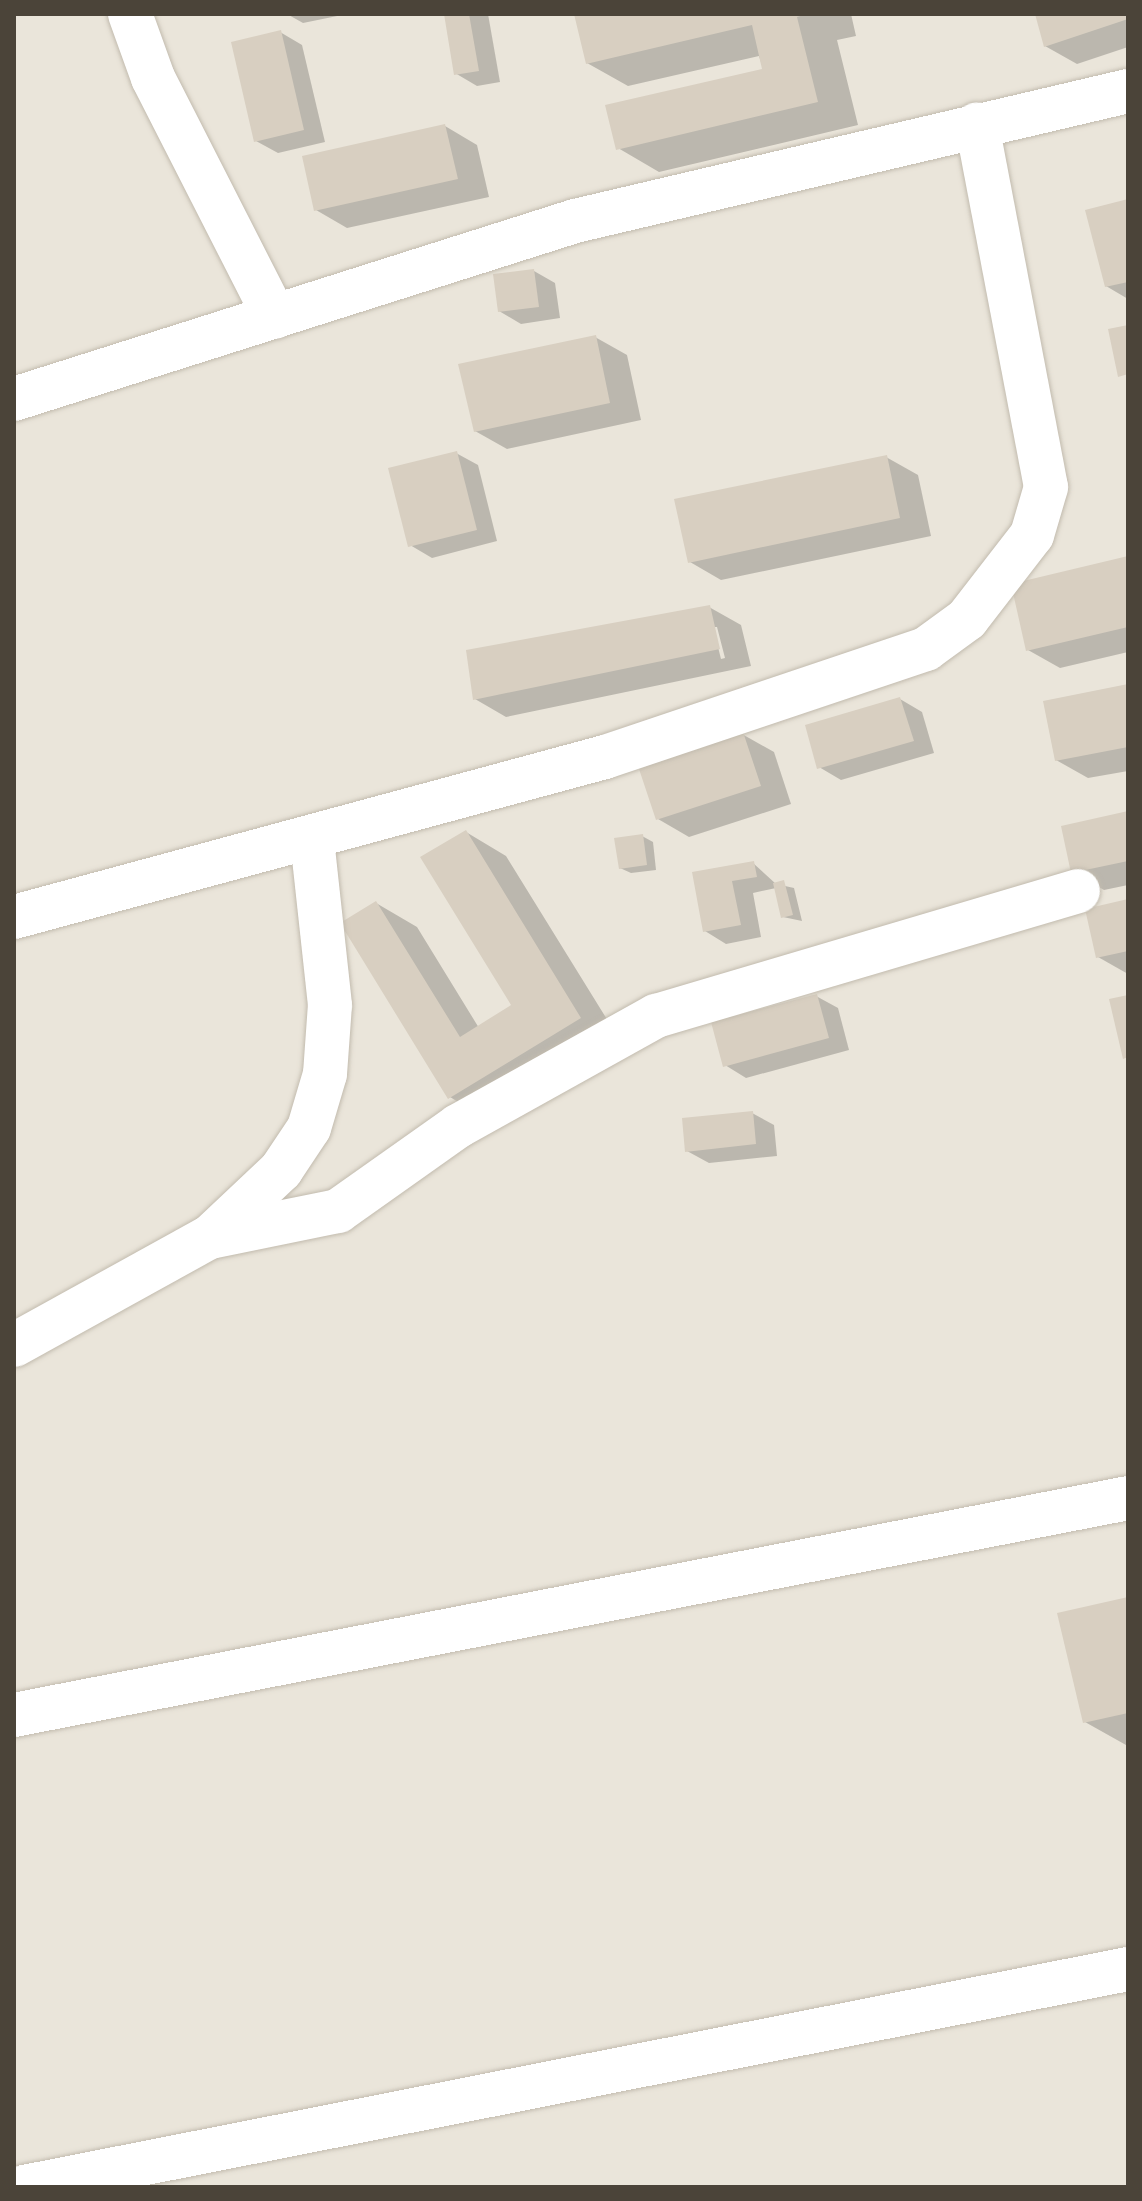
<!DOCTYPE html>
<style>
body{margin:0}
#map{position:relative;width:1142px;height:2201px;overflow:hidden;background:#f6f3ec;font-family:"Fira Sans",sans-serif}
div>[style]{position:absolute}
.residential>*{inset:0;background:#eae5da}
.shadow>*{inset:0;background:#0003}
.building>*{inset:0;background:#d8cfc1}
.roads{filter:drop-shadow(0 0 2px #c2bbae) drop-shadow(0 0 2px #c2bbae)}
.minor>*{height:44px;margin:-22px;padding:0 22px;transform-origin:22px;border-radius:22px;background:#fff}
span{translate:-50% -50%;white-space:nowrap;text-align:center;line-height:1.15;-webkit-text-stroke:6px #fff;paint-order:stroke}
.frame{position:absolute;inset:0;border:16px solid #4b4439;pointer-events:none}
</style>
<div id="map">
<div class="residential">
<div style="clip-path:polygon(14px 14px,1128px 14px,1128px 2187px,14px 2187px)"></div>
</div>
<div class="shadow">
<div style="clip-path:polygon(287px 14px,347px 14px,303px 23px)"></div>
<div style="clip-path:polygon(446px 14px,488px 14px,500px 82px,477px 86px,455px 73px)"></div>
<div style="clip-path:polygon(576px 14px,851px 14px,856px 36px,837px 40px,858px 125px,659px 172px,618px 148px,764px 71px,759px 56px,628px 86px,587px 63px)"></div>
<div style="clip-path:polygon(1038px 14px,1128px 14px,1128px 47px,1077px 64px,1045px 46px)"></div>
<div style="clip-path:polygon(280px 32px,302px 45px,325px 142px,278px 153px,256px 141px)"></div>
<div style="clip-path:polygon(445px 126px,477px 145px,489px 197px,347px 228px,316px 210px)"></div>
<div style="clip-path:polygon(1128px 201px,1128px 299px,1106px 286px)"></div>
<div style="clip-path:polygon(534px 271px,555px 283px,560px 318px,521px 324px,499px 311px)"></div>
<div style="clip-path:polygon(595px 337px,627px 355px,641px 420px,507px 449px,475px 431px)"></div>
<div style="clip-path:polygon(456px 453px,478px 465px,497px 541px,432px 558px,410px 545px)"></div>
<div style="clip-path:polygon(886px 457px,918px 475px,931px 536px,721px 580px,690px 562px)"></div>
<div style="clip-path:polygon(1128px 558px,1128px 652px,1060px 668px,1028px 650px)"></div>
<div style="clip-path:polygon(evenodd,709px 607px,741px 625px,751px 666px,506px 717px,475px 699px,709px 607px,713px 627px,717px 627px,725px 658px,721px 659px,713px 627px)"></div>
<div style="clip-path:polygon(1128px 686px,1128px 771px,1088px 778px,1056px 760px)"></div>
<div style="clip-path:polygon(900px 699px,922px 712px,934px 753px,841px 780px,819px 767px)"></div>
<div style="clip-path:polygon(742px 734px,774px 752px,791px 804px,689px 837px,658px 819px)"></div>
<div style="clip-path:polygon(1128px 813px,1128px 885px,1104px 890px,1073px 872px)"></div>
<div style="clip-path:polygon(466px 832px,506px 856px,621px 1042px,490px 1121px,450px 1097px,376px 903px,417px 927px,479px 1028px,514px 1006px)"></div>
<div style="clip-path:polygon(642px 836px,653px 842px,656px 870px,631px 873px,620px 868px)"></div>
<div style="clip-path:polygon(753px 863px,776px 884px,794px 888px,802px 921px,783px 917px,776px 888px,753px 893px,761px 937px,726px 944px,705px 931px,694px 873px)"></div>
<div style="clip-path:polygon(1128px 901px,1128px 974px,1098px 957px)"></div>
<div style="clip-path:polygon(816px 996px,838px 1008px,849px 1050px,746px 1078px,725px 1065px)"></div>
<div style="clip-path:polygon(752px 1113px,774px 1125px,777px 1156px,709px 1163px,687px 1151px)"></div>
<div style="clip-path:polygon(1128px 1599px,1128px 1745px,1126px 1745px,1085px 1722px)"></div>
</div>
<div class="building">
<div style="clip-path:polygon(444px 14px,469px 14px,479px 71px,454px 75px)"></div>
<div style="clip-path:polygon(574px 14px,807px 14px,797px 17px,818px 102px,616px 150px,605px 105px,762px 69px,752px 25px,586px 64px)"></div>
<div style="clip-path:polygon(1035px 14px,1128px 14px,1128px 19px,1044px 47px)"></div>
<div style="clip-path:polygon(281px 30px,304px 130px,254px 142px,231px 42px)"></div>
<div style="clip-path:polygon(445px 124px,458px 179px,314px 211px,302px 156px)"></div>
<div style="clip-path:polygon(1128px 199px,1128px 282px,1105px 287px,1085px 210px)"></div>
<div style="clip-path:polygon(534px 269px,539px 307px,498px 312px,493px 274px)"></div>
<div style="clip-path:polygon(1128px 325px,1128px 374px,1118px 377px,1108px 329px)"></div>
<div style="clip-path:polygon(596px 335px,610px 403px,474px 432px,458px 364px)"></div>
<div style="clip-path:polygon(457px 451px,477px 530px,408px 547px,388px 468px)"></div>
<div style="clip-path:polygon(887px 455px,900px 518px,688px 563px,674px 499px)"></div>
<div style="clip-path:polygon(1128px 556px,1128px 627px,1026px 651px,1011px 584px)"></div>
<div style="clip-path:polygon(710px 605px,720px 649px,473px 700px,466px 650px)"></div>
<div style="clip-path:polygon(1128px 684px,1128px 747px,1055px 761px,1043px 701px)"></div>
<div style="clip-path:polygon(900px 697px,914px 741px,817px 769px,805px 725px)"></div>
<div style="clip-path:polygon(743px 732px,761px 786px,656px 820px,638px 766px)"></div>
<div style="clip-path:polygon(1128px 811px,1128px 861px,1071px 873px,1061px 826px)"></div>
<div style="clip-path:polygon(466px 830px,581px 1018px,448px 1099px,340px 923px,376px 901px,460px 1037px,511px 1005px,420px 857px)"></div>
<div style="clip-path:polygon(643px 834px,647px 865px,619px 869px,614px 838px)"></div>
<div style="clip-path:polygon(754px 861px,757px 877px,732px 881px,741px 925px,703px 932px,692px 872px)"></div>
<div style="clip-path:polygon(784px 880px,793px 915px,781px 918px,773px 883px)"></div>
<div style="clip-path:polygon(1128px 899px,1128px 951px,1096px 958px,1085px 909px)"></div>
<div style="clip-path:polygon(817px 994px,829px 1038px,723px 1067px,711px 1022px)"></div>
<div style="clip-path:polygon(1128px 995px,1128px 1057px,1123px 1059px,1109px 999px)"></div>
<div style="clip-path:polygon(753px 1111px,756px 1144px,685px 1152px,682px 1118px)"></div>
<div style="clip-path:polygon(1128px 1597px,1128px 1713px,1083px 1723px,1057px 1613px)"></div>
</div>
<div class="roads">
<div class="minor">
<div style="left:130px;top:14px;width:68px;rotate:70.2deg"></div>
<div style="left:153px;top:78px;width:268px;rotate:63deg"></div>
<div style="left:14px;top:399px;width:589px;rotate:-17.6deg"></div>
<div style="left:575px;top:221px;width:568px;rotate:-13.23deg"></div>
<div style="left:14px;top:917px;width:612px;rotate:-15.15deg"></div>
<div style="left:605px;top:757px;width:339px;rotate:-18.6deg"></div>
<div style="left:926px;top:649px;width:51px;rotate:-36.2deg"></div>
<div style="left:967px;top:619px;width:106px;rotate:-52.3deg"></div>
<div style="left:1032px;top:535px;width:50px;rotate:-73.7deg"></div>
<div style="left:1046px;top:487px;width:369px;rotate:-100.8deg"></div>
<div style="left:210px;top:1237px;width:131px;rotate:-11.5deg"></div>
<div style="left:338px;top:1211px;width:147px;rotate:-35.3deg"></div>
<div style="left:458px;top:1126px;width:227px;rotate:-29.1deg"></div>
<div style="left:656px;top:1016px;width:440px;rotate:-16.5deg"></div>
<div style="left:14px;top:1345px;width:224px;rotate:-28.9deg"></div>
<div style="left:210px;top:1237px;width:98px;rotate:-43.3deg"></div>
<div style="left:281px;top:1170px;width:50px;rotate:-56.3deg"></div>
<div style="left:309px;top:1128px;width:56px;rotate:-73.5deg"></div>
<div style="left:325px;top:1074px;width:69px;rotate:-85.9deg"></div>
<div style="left:330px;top:1005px;width:167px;rotate:-96.2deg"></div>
<div style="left:14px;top:1715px;width:1135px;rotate:-11.02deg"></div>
<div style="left:24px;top:2187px;width:1125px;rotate:-11.17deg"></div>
</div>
</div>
<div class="frame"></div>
</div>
